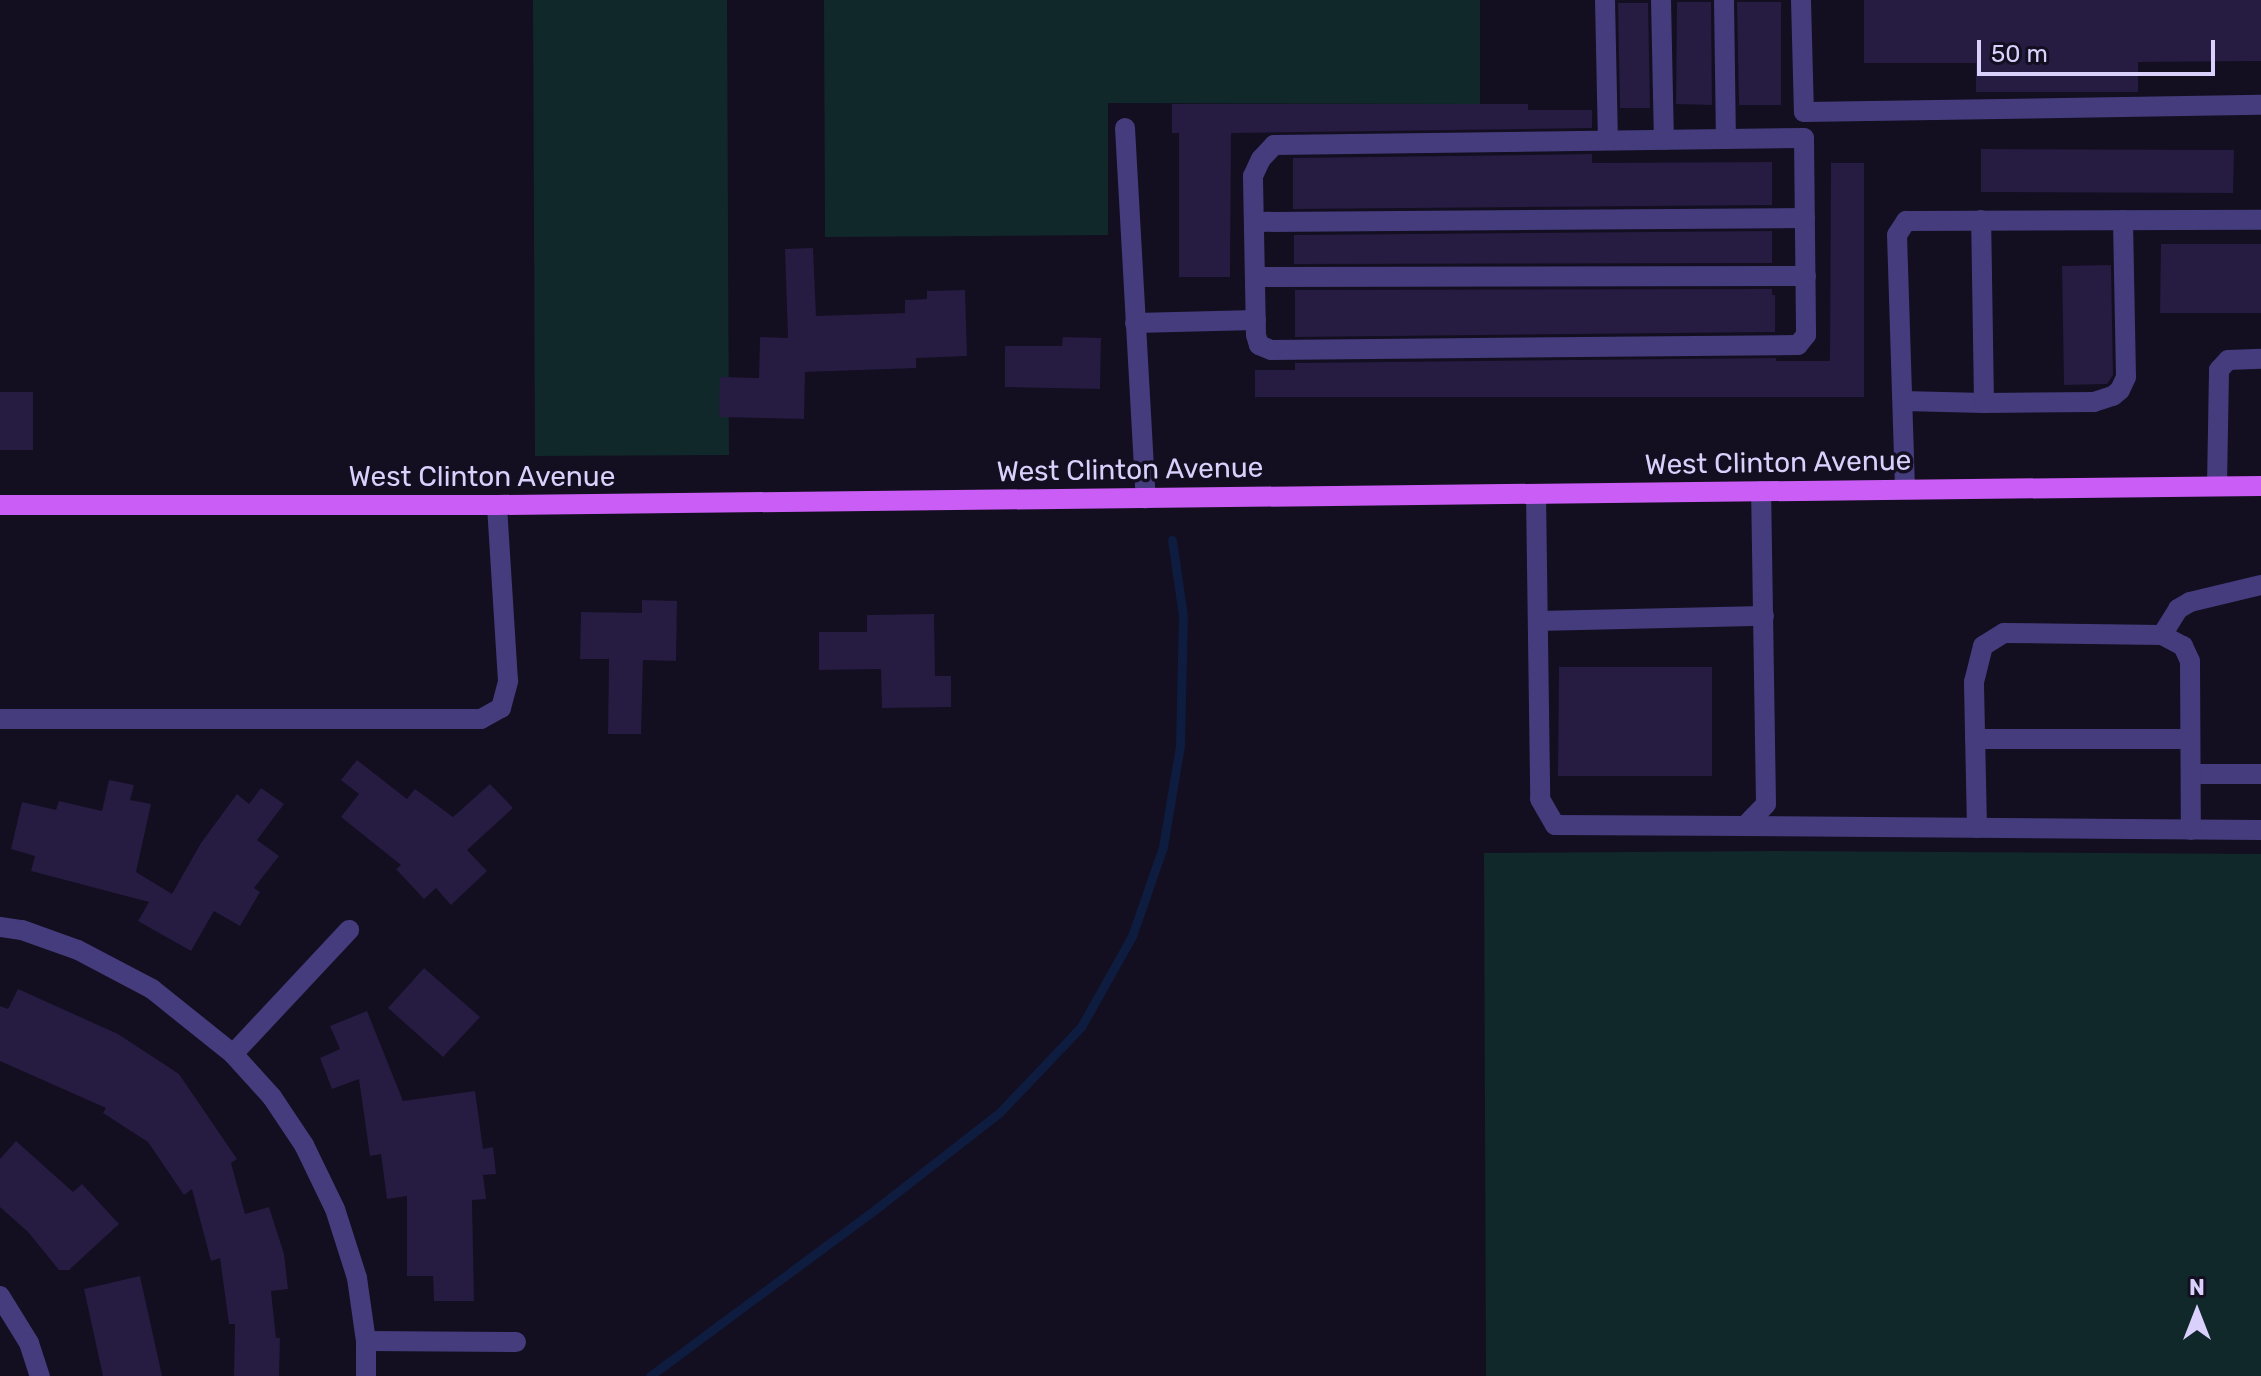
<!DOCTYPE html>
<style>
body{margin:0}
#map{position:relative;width:2261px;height:1376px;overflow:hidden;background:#130e20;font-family:Rubik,sans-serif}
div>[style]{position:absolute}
.green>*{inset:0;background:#11282a}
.stream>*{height:9px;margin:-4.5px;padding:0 4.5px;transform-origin:4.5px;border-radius:4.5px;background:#0e1c3f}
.building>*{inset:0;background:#261b40}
.minor>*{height:20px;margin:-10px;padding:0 10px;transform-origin:10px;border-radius:10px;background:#443c7c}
.major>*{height:20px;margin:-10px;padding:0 10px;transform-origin:10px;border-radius:10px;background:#ca5df6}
span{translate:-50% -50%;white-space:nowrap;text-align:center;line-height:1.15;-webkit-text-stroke:7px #130e20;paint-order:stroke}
.street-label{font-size:28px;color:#d9d0fc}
.north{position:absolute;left:2157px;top:1272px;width:80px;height:80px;-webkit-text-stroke:6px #130e20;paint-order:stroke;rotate:0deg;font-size:22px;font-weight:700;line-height:32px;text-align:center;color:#d9d0fc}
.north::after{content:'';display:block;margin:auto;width:28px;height:36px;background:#d9d0fc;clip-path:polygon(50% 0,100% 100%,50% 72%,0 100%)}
.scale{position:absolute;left:1977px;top:40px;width:238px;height:36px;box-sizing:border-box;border:4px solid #d9d0fc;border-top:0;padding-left:10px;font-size:24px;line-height:28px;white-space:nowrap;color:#d9d0fc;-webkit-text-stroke:6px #130e20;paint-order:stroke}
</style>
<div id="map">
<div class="green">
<div style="clip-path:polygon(533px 0,727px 0,729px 455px,535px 456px)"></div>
<div style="clip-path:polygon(824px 0,1480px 0,1480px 104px,1108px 103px,1108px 235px,825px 237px)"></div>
<div style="clip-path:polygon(1774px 851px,2261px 854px,2261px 1376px,1486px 1376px,1484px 853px)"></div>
</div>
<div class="stream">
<div style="left:650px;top:1376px;width:282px;rotate:-36.5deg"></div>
<div style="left:877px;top:1208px;width:155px;rotate:-37.9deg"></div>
<div style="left:999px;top:1113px;width:119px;rotate:-46.4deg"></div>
<div style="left:1081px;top:1027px;width:104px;rotate:-60.7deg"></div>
<div style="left:1132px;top:936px;width:94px;rotate:-70.8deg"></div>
<div style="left:1163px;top:847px;width:103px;rotate:-80.5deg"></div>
<div style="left:1180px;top:745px;width:129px;rotate:-88.7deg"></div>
<div style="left:1183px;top:616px;width:77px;rotate:-98.2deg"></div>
</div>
<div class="building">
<div style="clip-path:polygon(1864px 0,2261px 0,2261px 61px,2138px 62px,2138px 92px,1976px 92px,1976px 63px,1864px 63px)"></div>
<div style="clip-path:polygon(1677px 2px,1711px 2px,1712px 105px,1676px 104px)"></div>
<div style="clip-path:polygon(1737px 2px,1781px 2px,1781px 105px,1739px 105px)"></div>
<div style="clip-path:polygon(1618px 3px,1648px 3px,1650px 108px,1620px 108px)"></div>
<div style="clip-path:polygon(1172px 104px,1528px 104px,1528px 110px,1592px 110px,1592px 128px,1231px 133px,1230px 277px,1179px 277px,1179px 133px,1172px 133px)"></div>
<div style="clip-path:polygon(1981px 149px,2234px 150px,2233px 193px,1981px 192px)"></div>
<div style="clip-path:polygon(1592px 154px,1592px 163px,1772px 162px,1772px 205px,1293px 209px,1293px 158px)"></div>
<div style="clip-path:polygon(1831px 163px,1864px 163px,1864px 397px,1255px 397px,1255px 370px,1295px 370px,1295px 363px,1776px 358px,1776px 361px,1830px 361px)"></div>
<div style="clip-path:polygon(1772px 231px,1772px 263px,1294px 264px,1294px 235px)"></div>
<div style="clip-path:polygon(2161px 244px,2261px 244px,2261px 313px,2160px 313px)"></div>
<div style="clip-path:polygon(813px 248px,816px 316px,905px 313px,905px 300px,927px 299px,927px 291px,965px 290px,967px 356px,916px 358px,916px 368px,805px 372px,804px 419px,719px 417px,720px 377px,759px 378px,760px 337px,788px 338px,785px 249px)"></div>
<div style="clip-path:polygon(2111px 265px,2113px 375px,2107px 384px,2064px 385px,2062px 266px)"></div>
<div style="clip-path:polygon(1772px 289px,1772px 295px,1775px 295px,1775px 332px,1295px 337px,1295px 290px)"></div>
<div style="clip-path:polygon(1063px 337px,1101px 338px,1100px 389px,1005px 387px,1005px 346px,1062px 346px)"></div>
<div style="clip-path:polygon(0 392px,33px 392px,33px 450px,0 450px)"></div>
<div style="clip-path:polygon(642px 600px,677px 601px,676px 661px,643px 660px,641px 734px,608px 734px,609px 659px,580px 659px,581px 612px,642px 613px)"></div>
<div style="clip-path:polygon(934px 614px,935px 676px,951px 676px,951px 707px,882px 708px,881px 669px,819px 670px,819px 632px,867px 632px,867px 615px)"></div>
<div style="clip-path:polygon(1559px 667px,1712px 667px,1712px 776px,1558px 776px)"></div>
<div style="clip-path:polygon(357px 760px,407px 799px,415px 789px,453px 817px,490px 784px,513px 808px,467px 850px,487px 871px,451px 905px,436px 888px,424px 899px,396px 869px,401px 865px,341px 817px,359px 794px,341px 780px)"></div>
<div style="clip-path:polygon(109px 780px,134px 785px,130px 800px,151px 804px,136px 872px,172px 894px,201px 843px,237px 794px,249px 804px,261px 788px,284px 804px,257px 840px,279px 856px,254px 888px,260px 892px,240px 926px,214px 911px,191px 951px,138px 921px,149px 902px,31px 871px,35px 856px,11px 849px,22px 802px,56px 810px,59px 801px,102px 811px)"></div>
<div style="clip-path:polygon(424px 968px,480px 1017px,443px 1057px,388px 1008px)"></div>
<div style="clip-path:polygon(18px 989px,118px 1034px,179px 1074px,237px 1159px,231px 1163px,245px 1214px,269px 1207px,284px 1254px,288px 1289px,271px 1291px,276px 1338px,280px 1338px,279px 1376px,234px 1376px,235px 1324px,229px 1324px,220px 1258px,211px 1261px,192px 1189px,184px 1195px,148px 1142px,103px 1113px,106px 1108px,0 1061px,0 1006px,8px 1009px)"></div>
<div style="clip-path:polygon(367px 1011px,403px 1101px,475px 1091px,483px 1149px,493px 1147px,496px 1174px,483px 1175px,486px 1199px,472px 1200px,474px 1301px,434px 1301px,433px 1276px,407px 1276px,407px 1196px,387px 1199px,381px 1154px,370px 1156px,359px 1079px,332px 1089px,320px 1058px,340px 1049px,330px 1026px)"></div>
<div style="clip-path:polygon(16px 1141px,73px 1192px,82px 1184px,119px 1224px,69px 1270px,59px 1270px,28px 1232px,0 1207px,0 1159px)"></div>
<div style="clip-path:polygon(140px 1276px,162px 1376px,103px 1376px,84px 1289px)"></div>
</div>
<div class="minor">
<div style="left:1605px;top:0;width:140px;rotate:88.8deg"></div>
<div style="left:1661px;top:0;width:140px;rotate:88.8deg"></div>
<div style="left:1724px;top:0;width:139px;rotate:89.2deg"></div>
<div style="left:1801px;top:0;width:112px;rotate:88.5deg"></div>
<div style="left:1804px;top:112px;width:457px;rotate:-0.9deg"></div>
<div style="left:1125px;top:128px;width:371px;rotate:86.8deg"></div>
<div style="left:1804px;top:138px;width:197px;rotate:89.4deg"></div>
<div style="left:1806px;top:335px;width:13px;rotate:129deg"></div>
<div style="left:1798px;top:345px;width:527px;rotate:179.46deg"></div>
<div style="left:1271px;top:350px;width:13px;rotate:-157deg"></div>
<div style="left:1259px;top:345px;width:10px;rotate:-107deg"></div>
<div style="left:1256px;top:335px;width:159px;rotate:-91.1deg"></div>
<div style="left:1253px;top:176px;width:19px;rotate:-65deg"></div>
<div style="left:1261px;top:159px;width:19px;rotate:-47deg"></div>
<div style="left:1274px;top:145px;width:530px;rotate:-0.76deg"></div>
<div style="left:1254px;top:222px;width:551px;rotate:-0.42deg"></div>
<div style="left:1255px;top:277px;width:551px;rotate:-0.1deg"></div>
<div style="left:1135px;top:323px;width:121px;rotate:-1.4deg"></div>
<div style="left:1903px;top:401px;width:81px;rotate:1.4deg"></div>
<div style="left:1984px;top:403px;width:183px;rotate:-90.9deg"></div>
<div style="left:1984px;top:403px;width:110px;rotate:-0.5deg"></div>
<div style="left:2094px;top:402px;width:20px;rotate:-18deg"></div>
<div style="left:2113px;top:396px;width:9px;rotate:-41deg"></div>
<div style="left:2120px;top:390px;width:14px;rotate:-65deg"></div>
<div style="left:2126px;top:377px;width:157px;rotate:-91.1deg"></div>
<div style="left:2217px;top:486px;width:116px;rotate:-89deg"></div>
<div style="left:2219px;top:370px;width:13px;rotate:-48deg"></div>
<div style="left:2228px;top:360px;width:33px;rotate:-2deg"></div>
<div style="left:1905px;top:489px;width:254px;rotate:-91.8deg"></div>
<div style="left:1897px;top:235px;width:17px;rotate:-57deg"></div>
<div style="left:1906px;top:221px;width:355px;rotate:-0.2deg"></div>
<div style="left:1536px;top:494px;width:305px;rotate:89.2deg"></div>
<div style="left:1540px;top:799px;width:30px;rotate:60deg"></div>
<div style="left:1555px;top:825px;width:190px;rotate:0.3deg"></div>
<div style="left:1745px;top:826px;width:30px;rotate:-46deg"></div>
<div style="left:1766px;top:804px;width:313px;rotate:-90.9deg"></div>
<div style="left:1538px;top:621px;width:226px;rotate:-1.3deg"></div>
<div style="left:2162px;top:635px;width:31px;rotate:-58deg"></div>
<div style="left:2178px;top:609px;width:14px;rotate:-30deg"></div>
<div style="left:2190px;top:602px;width:73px;rotate:-13.5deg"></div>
<div style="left:0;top:719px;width:481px"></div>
<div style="left:481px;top:719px;width:23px;rotate:-29deg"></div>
<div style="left:501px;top:708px;width:28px;rotate:-75deg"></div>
<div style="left:508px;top:681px;width:176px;rotate:-93.6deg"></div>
<div style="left:1975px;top:739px;width:215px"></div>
<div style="left:2191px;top:774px;width:70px"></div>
<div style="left:1745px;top:826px;width:516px;rotate:0.44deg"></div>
<div style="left:1977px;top:828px;width:146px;rotate:-91.2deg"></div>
<div style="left:1974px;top:682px;width:37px;rotate:-76deg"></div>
<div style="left:1983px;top:646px;width:25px;rotate:-32deg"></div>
<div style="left:2004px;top:633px;width:158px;rotate:0.7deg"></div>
<div style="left:2162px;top:635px;width:24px;rotate:28deg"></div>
<div style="left:2183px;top:646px;width:17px;rotate:65deg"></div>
<div style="left:2190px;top:661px;width:169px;rotate:89.7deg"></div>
<div style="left:0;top:927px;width:22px;rotate:8deg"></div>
<div style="left:22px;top:930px;width:59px;rotate:19.7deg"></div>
<div style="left:78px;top:950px;width:84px;rotate:27.8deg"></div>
<div style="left:152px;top:989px;width:104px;rotate:38.7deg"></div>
<div style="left:233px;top:1054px;width:58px;rotate:47.8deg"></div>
<div style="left:272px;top:1097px;width:58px;rotate:56.3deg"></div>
<div style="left:304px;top:1145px;width:71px;rotate:64.2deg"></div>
<div style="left:335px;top:1209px;width:72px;rotate:72.3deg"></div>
<div style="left:357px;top:1278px;width:64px;rotate:81.9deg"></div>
<div style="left:366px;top:1341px;width:35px;rotate:90deg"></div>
<div style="left:233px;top:1054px;width:170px;rotate:-46.9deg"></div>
<div style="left:0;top:1296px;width:55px;rotate:58.3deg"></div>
<div style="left:29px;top:1343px;width:35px;rotate:72deg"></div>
<div style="left:366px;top:1341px;width:150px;rotate:0.4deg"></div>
</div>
<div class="major">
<div style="left:0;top:505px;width:497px"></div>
<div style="left:497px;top:505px;width:1764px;rotate:-0.62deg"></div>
</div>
<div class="street-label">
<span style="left:1778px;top:463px;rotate:-1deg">West Clinton Avenue</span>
<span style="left:1130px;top:470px;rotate:-1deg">West Clinton Avenue</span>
<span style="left:482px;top:477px">West Clinton Avenue</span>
</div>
<div class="north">N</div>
<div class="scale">50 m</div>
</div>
